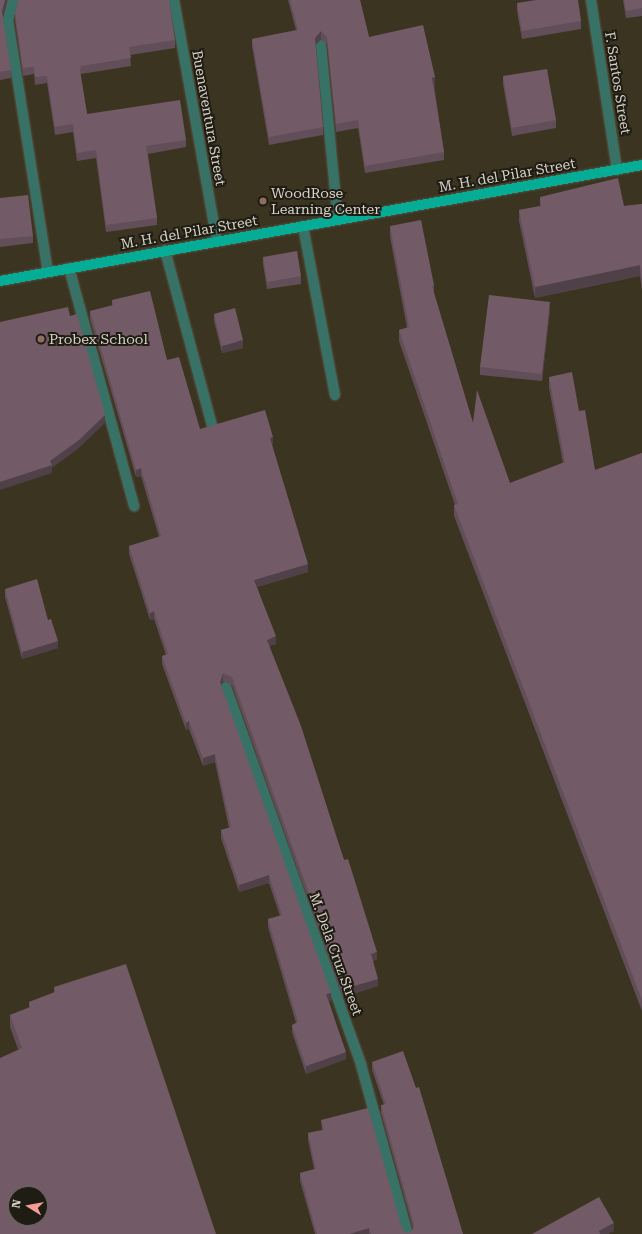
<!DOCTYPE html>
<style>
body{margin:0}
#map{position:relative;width:642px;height:1234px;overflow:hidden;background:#3b3421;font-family:"Roboto Serif",serif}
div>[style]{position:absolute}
.roads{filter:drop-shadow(0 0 1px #57513f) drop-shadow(0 0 1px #57513f)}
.minor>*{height:10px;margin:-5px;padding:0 5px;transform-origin:5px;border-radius:5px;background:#387267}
.major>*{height:10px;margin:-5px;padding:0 5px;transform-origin:5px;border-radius:5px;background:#05ad97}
.wall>*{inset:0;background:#624e58}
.shaded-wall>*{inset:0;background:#504047}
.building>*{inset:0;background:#725b66}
.dots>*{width:11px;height:11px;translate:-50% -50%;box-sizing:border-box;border:2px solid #1f1c14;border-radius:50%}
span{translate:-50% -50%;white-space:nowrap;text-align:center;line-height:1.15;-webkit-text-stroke:4px #1f1c14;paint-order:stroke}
.street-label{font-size:14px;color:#d7d3c7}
.poi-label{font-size:14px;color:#d7d3c7}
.left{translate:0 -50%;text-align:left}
.north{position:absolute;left:8px;top:1186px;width:40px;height:40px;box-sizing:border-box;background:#1f1c14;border:1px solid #69655c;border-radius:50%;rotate:281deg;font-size:11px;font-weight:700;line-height:16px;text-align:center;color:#d7d3c7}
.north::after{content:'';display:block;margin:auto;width:14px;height:18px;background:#f59c96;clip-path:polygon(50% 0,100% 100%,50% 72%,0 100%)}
</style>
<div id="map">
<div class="roads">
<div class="minor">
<div style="left:13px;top:0;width:21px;rotate:104deg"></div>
<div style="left:8px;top:20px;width:255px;rotate:81deg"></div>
<div style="left:174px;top:0;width:245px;rotate:79.9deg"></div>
<div style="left:591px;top:0;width:172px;rotate:81.3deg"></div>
<div style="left:321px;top:45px;width:176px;rotate:84.5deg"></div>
<div style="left:303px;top:226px;width:172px;rotate:79.3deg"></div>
<div style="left:165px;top:250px;width:181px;rotate:75deg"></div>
<div style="left:69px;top:268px;width:247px;rotate:74.7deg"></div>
<div style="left:226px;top:687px;width:401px;rotate:70.3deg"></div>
<div style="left:361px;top:1065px;width:175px;rotate:74.5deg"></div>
</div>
<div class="major">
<div style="left:0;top:281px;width:652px;rotate:-10.24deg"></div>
</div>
</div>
<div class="wall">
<div style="clip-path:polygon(0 0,7px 0,2px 16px,11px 70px,11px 78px,0 80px)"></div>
<div style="clip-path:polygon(288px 0,360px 0,369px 37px,435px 85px,434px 85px,444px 152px,444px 160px,365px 173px,358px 128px,336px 132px,327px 44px,321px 39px,315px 45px,323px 127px,323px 135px,269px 145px,252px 46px,252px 39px,296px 30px)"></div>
<div style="clip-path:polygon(623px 0,642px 0,642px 16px,626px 18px)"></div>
<div style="clip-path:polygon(517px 3px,581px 21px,581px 29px,522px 39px,517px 11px)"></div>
<div style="clip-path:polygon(15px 13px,175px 40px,175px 48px,130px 55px,131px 66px,81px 74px,81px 76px,87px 114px,186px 140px,186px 147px,148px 154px,157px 218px,157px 225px,106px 232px,96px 158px,77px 161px,73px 132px,55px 135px,47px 83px,35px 85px,34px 74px,23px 76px,15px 20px)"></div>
<div style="clip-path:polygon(503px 76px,556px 120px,556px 128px,512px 136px,503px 84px)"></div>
<div style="clip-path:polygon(540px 197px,624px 206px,642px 204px,642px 291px,640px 276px,535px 298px,519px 221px,519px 210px,540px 206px)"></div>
<div style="clip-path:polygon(0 198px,33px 236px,33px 243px,0 247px)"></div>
<div style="clip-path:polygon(390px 226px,434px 285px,434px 294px,473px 423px,510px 483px,563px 463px,549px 388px,549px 377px,579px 411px,595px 470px,642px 453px,642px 1011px,454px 516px,454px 505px,455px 505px,399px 341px,399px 330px,407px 328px,390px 237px)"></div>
<div style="clip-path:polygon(263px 257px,301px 276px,301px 284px,267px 289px,263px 264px)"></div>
<div style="clip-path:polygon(112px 300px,167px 360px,200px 429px,273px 445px,272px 445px,308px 572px,257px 587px,276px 644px,269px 646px,344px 860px,377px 959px,373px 961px,378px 986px,343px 997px,232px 685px,223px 681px,221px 686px,331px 1000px,329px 1001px,346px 1059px,306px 1074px,292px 1032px,292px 1025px,296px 1023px,268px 927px,268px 919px,280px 916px,269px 883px,239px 892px,221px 838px,221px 830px,229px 828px,215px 762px,203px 766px,189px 729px,186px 730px,162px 664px,162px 656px,166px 655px,154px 619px,150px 620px,129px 554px,129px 546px,159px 537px,141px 476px,136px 477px,90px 319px,90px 311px,112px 306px)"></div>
<div style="clip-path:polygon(550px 310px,542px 381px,480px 375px,480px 367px)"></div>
<div style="clip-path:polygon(214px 314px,243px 348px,222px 353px,214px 321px)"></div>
<div style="clip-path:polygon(5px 589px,48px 620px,58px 648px,22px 659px,5px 597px)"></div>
<div style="clip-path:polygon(54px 987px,216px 1234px,18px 1049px,10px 1027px,10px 1015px,29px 1008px,29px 1002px,54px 993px)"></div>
<div style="clip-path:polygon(372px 1062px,463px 1234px,315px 1234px,300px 1181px,300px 1173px,314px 1169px,308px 1140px,308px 1133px,322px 1130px,321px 1120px,402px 1228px,406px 1233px,412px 1231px,413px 1228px,381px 1113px,381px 1105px,384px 1105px,372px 1070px)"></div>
</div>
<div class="shaded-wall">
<div style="clip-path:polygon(5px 0,7px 0,2px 19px,2px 11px)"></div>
<div style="clip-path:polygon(321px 31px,321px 39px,315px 46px,315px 38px)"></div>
<div style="clip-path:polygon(435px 77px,435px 85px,432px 86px,432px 78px)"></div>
<div style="clip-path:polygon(640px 265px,640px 276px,535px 298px,535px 287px)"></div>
<div style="clip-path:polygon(550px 302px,550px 310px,542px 381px,542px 374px)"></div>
<div style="clip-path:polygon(243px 340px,243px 348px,222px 353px,222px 346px)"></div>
<div style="clip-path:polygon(105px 415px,105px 423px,79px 448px,52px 468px,52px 473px,0 490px,0 482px,50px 461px)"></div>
<div style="clip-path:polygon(273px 437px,273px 445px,270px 446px,270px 438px)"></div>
<div style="clip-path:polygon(141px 468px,141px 476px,136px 477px,136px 470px)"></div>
<div style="clip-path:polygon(308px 564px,308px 572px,254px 588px,254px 580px)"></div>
<div style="clip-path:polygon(154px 611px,154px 619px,150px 620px,150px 613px)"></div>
<div style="clip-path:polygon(276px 636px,276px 644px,267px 647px,267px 640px)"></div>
<div style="clip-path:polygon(58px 641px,58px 648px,22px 659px,22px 652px)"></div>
<div style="clip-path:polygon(223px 673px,223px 681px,220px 689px,220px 682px)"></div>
<div style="clip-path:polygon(189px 721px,189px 729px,186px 730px,186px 723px)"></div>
<div style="clip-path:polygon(215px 754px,215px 762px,203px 766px,203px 758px)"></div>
<div style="clip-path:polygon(269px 875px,269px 883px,239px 892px,239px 885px)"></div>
<div style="clip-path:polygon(377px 952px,377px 959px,371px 961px,371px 954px)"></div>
<div style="clip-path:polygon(378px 979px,378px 986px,343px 997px,343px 989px)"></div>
<div style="clip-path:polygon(331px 993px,331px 1000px,326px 1002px,326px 994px)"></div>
<div style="clip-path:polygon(346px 1052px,346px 1059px,306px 1074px,306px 1066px)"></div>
<div style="clip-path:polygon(614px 1223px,614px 1231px,608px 1234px,599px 1234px,599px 1231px)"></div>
<div style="clip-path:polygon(369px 1228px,369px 1234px,349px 1234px)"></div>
</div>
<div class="building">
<div style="clip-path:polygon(0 0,5px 0,2px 11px,11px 70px,0 72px)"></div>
<div style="clip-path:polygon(18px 0,169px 0,175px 40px,129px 47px,131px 58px,81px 66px,80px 71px,87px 114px,180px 100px,186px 140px,146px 146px,157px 218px,106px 225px,96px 150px,77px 153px,73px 124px,55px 127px,47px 76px,35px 77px,34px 67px,23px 68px,15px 13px)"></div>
<div style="clip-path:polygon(290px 0,360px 0,369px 37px,423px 25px,435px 77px,432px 78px,444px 152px,365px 166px,358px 120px,336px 124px,327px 37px,321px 31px,315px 38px,323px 127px,269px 137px,252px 39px,298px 30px)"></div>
<div style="clip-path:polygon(536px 0,578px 0,581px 21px,522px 31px,517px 3px)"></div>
<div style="clip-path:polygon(624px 0,642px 0,642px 8px,626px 11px)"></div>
<div style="clip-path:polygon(547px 69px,556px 120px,512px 128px,503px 76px)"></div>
<div style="clip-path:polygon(618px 178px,624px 206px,642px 204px,642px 280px,640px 265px,535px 287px,519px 210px,541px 206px,540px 197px)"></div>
<div style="clip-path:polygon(28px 195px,33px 236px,0 239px,0 198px)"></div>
<div style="clip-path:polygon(421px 220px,434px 285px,432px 286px,473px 423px,477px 390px,510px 483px,565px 462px,549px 377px,572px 372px,579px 411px,585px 410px,595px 470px,642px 453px,642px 1000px,454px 505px,458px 504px,399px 330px,409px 327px,390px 226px)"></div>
<div style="clip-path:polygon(297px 251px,301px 276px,267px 282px,263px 257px)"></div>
<div style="clip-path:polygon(150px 291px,167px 360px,179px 357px,200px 429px,265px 410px,273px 437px,270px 438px,308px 564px,254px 580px,276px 636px,267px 640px,301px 726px,344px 860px,348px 859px,377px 952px,371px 954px,378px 979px,343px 989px,232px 677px,223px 673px,220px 682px,331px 993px,326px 994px,346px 1052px,306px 1066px,292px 1025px,298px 1022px,268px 919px,282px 915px,269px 875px,239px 885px,221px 830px,231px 827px,215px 754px,203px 758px,189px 721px,186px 723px,162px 656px,168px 654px,154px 611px,150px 613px,129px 546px,161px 536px,141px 468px,136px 470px,90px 311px,113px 305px,112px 300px)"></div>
<div style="clip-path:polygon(489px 295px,550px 302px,542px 374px,480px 367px)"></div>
<div style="clip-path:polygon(68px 307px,70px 316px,77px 314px,105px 415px,79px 440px,50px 461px,52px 465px,0 482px,0 322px)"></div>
<div style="clip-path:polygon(235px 308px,243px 340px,222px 346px,214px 314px)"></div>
<div style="clip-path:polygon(37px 579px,48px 620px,51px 619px,58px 641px,22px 652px,5px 589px)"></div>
<div style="clip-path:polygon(evenodd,126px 964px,216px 1234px,0 1234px,0 1058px,22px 1048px,10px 1015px,30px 1007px,29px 1002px,55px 992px,54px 987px,126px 964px,16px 1194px,40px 1194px,40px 1218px,16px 1218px,16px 1194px)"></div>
<div style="clip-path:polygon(403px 1051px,416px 1088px,419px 1087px,463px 1234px,371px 1234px,369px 1228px,349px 1234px,317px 1234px,300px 1173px,316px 1169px,308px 1133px,324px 1130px,321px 1120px,368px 1108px,402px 1228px,406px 1233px,412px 1231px,414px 1225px,381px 1105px,386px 1104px,372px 1062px)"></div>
<div style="clip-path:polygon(599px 1197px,614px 1223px,599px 1231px,600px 1234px,532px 1234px)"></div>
</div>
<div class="dots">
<div style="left:263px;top:201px;background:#8d6e63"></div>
<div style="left:41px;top:339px;background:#8d6e63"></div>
</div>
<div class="street-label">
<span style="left:618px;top:83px;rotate:81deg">F. Santos Street</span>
<span style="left:209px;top:118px;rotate:80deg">Buenaventura Street</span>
<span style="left:507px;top:175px;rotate:-10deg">M. H. del Pilar Street</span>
<span style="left:189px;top:232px;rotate:-10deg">M. H. del Pilar Street</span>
<span style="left:336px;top:954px;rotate:70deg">M. Dela Cruz Street</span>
</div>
<div class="poi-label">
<span class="left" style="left:271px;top:201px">WoodRose<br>Learning Center</span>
<span class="left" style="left:49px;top:339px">Probex School</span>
</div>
<div class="north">N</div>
</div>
